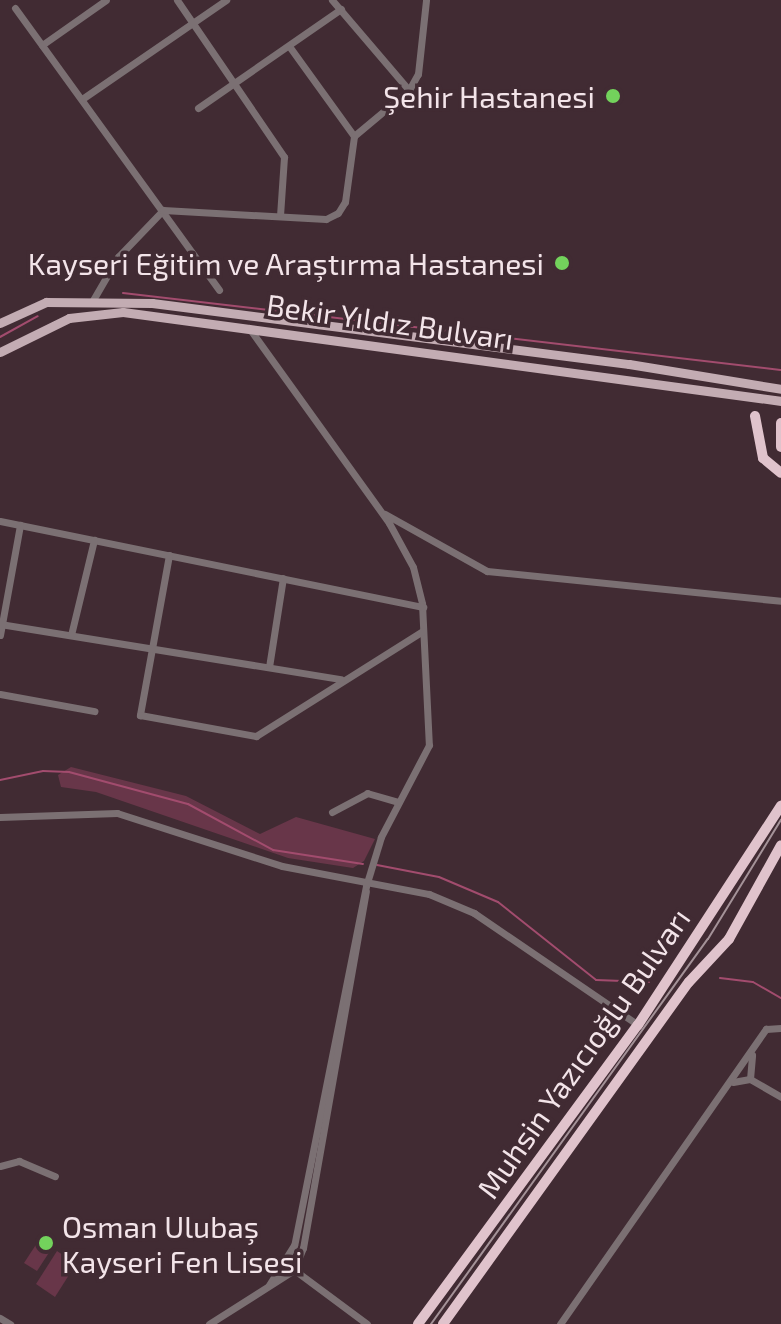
<!DOCTYPE html>
<meta charset="utf-8">
<style>
body{margin:0}
#map{position:relative;width:781px;height:1324px;overflow:hidden;background:#412b33;font-family:"Exo 2",sans-serif}
div>[style]{position:absolute}
.green>*{inset:0;background:#683649}
.stream>*{height:2px;margin:-1px;padding:0 1px;transform-origin:1px;border-radius:1px;background:#a24c6e}
.minor>*{height:7px;margin:-3.5px;padding:0 3.5px;transform-origin:3.5px;border-radius:3.5px;background:#7b7073}
.major>*{height:9px;margin:-4.5px;padding:0 4.5px;transform-origin:4.5px;border-radius:4.5px;background:#c3acb3}
.highway>*{height:10px;margin:-5px;padding:0 5px;transform-origin:5px;border-radius:5px;background:#e0c3cc}
.tram>*{height:2px;margin:-1px;padding:0 1px;transform-origin:1px;border-radius:1px;background:#a49298}
.dots>*{width:22px;height:22px;translate:-50% -50%;box-sizing:border-box;border:4px solid #412b33;border-radius:50%}
span{translate:-50% -50%;white-space:nowrap;text-align:center;line-height:1.15;-webkit-text-stroke:7px #412b33;paint-order:stroke}
.poi-label{font-size:30px;color:#f3e4e9}
.right{translate:-100% -50%;text-align:right}
.left{translate:0 -50%;text-align:left}
.street-label{font-size:30px;color:#f3e4e9}
</style>
<div id="map">
<div class="green">
<div style="clip-path:polygon(71px 767px,186px 796px,260px 834px,296px 817px,375px 839px,364px 861px,353px 868px,288px 858px,96px 792px,61px 787px,58px 775px)"></div>
<div style="clip-path:polygon(39px 1240px,52px 1248px,37px 1271px,24px 1263px)"></div>
<div style="clip-path:polygon(57px 1251px,76px 1264px,55px 1297px,36px 1284px)"></div>
</div>
<div class="stream">
<div style="left:123px;top:293px;width:662px;rotate:6.67deg"></div>
<div style="left:0;top:337px;width:43px;rotate:-28.9deg"></div>
<div style="left:0;top:780px;width:44px;rotate:-11.8deg"></div>
<div style="left:43px;top:771px;width:26px;rotate:2deg"></div>
<div style="left:69px;top:772px;width:123px;rotate:15.1deg"></div>
<div style="left:188px;top:804px;width:97px;rotate:28.4deg"></div>
<div style="left:273px;top:850px;width:91px;rotate:8.8deg"></div>
<div style="left:377px;top:865px;width:63px;rotate:11deg"></div>
<div style="left:439px;top:877px;width:64px;rotate:23deg"></div>
<div style="left:498px;top:902px;width:125px;rotate:38.5deg"></div>
<div style="left:596px;top:980px;width:53px;rotate:2.2deg"></div>
<div style="left:720px;top:978px;width:33px;rotate:7deg"></div>
<div style="left:753px;top:982px;width:32px;rotate:30deg"></div>
</div>
<div class="minor">
<div style="left:177px;top:0;width:190px;rotate:55.7deg"></div>
<div style="left:284px;top:157px;width:59px;rotate:93.9deg"></div>
<div style="left:332px;top:0;width:118px;rotate:49.5deg"></div>
<div style="left:15px;top:8px;width:348px;rotate:54.1deg"></div>
<div style="left:42px;top:45px;width:78px;rotate:-35.1deg"></div>
<div style="left:289px;top:46px;width:111px;rotate:54.2deg"></div>
<div style="left:82px;top:99px;width:175px;rotate:-34.5deg"></div>
<div style="left:198px;top:108px;width:174px;rotate:-34.7deg"></div>
<div style="left:93px;top:300px;width:50px;rotate:-59.8deg"></div>
<div style="left:118px;top:257px;width:65px;rotate:-46.2deg"></div>
<div style="left:163px;top:210px;width:163px;rotate:3.2deg"></div>
<div style="left:326px;top:219px;width:13px;rotate:-27deg"></div>
<div style="left:338px;top:213px;width:13px;rotate:-58deg"></div>
<div style="left:345px;top:202px;width:67px;rotate:-82.2deg"></div>
<div style="left:354px;top:136px;width:72px;rotate:-39.9deg"></div>
<div style="left:409px;top:90px;width:18px;rotate:-61deg"></div>
<div style="left:418px;top:74px;width:74px;rotate:-83.8deg"></div>
<div style="left:249px;top:328px;width:240px;rotate:54.3deg"></div>
<div style="left:389px;top:523px;width:50px;rotate:61.4deg"></div>
<div style="left:413px;top:567px;width:38px;rotate:76deg"></div>
<div style="left:422px;top:604px;width:141px;rotate:87.2deg"></div>
<div style="left:429px;top:745px;width:104px;rotate:117.6deg"></div>
<div style="left:381px;top:837px;width:51px;rotate:107deg"></div>
<div style="left:366px;top:886px;width:366px;rotate:101.3deg"></div>
<div style="left:294px;top:1245px;width:47px;rotate:122deg"></div>
<div style="left:385px;top:514px;width:117px;rotate:29.2deg"></div>
<div style="left:487px;top:571px;width:296px;rotate:5.8deg"></div>
<div style="left:0;top:521px;width:432px;rotate:11.5deg"></div>
<div style="left:169px;top:555px;width:163px;rotate:100.3deg"></div>
<div style="left:140px;top:715px;width:118px;rotate:10.3deg"></div>
<div style="left:256px;top:736px;width:197px;rotate:-32.2deg"></div>
<div style="left:0;top:624px;width:345px;rotate:9.2deg"></div>
<div style="left:0;top:635px;width:112px;rotate:-79.7deg"></div>
<div style="left:71px;top:635px;width:98px;rotate:-76.4deg"></div>
<div style="left:269px;top:667px;width:90px;rotate:-81.1deg"></div>
<div style="left:0;top:694px;width:96px;rotate:10.3deg"></div>
<div style="left:332px;top:812px;width:40px;rotate:-28deg"></div>
<div style="left:367px;top:793px;width:33px;rotate:16deg"></div>
<div style="left:0;top:817px;width:117px;rotate:-2deg"></div>
<div style="left:117px;top:813px;width:173px;rotate:17.8deg"></div>
<div style="left:282px;top:866px;width:150px;rotate:10.8deg"></div>
<div style="left:429px;top:894px;width:49px;rotate:22.9deg"></div>
<div style="left:474px;top:913px;width:199px;rotate:34.3deg"></div>
<div style="left:750px;top:1079px;width:24px;rotate:-85deg"></div>
<div style="left:733px;top:1082px;width:17px;rotate:-10deg"></div>
<div style="left:750px;top:1079px;width:36px;rotate:30deg"></div>
<div style="left:0;top:1166px;width:20px;rotate:-15deg"></div>
<div style="left:19px;top:1161px;width:39px;rotate:23deg"></div>
<div style="left:293px;top:1269px;width:92px;rotate:36.6deg"></div>
<div style="left:0;top:1318px;width:12px;rotate:31deg"></div>
<div style="left:209px;top:1324px;width:101px;rotate:-32.4deg"></div>
<div style="left:294px;top:1270px;width:24px;rotate:-68deg"></div>
<div style="left:303px;top:1248px;width:362px;rotate:-80deg"></div>
<div style="left:560px;top:1324px;width:360px;rotate:-55.1deg"></div>
<div style="left:766px;top:1029px;width:15px;rotate:-4deg"></div>
</div>
<div class="major">
<div style="left:0;top:323px;width:51px;rotate:-24.5deg"></div>
<div style="left:46px;top:302px;width:106px;rotate:0.5deg"></div>
<div style="left:152px;top:303px;width:481px;rotate:7.3deg"></div>
<div style="left:629px;top:364px;width:154px;rotate:9.3deg"></div>
<div style="left:0;top:352px;width:77px;rotate:-26.2deg"></div>
<div style="left:69px;top:318px;width:54px;rotate:-6.3deg"></div>
<div style="left:123px;top:312px;width:664px;rotate:7.7deg"></div>
</div>
<div class="highway">
<div style="left:755px;top:416px;width:43px;rotate:79.2deg"></div>
<div style="left:763px;top:458px;width:23px;rotate:40deg"></div>
<div style="left:781px;top:423px;width:24px;rotate:90deg"></div>
<div style="left:418px;top:1324px;width:371px;rotate:-53.7deg"></div>
<div style="left:638px;top:1025px;width:262px;rotate:-56.9deg"></div>
<div style="left:443px;top:1324px;width:421px;rotate:-54.3deg"></div>
<div style="left:689px;top:982px;width:59px;rotate:-47.1deg"></div>
<div style="left:729px;top:939px;width:107px;rotate:-61deg"></div>
</div>
<div class="tram">
<div style="left:431px;top:1324px;width:474px;rotate:-54.3deg"></div>
<div style="left:708px;top:939px;width:140px;rotate:-58.5deg"></div>
</div>
<div class="dots">
<div style="left:613px;top:96px;background:#73d25c"></div>
<div style="left:562px;top:263px;background:#73d25c"></div>
<div style="left:46px;top:1243px;background:#73d25c"></div>
</div>
<div class="poi-label">
<span class="right" style="left:595px;top:96px">Şehir Hastanesi</span>
<span class="right" style="left:544px;top:263px">Kayseri Eğitim ve Araştırma Hastanesi</span>
<span class="left" style="left:62px;top:1243px">Osman Ulubaş<br>Kayseri Fen Lisesi</span>
</div>
<div class="street-label">
<span style="left:390px;top:321px;rotate:8deg">Bekir Yıldız Bulvarı</span>
<span style="left:583px;top:1053px;rotate:-55deg">Muhsin Yazıcıoğlu Bulvarı</span>
</div>
</div>
